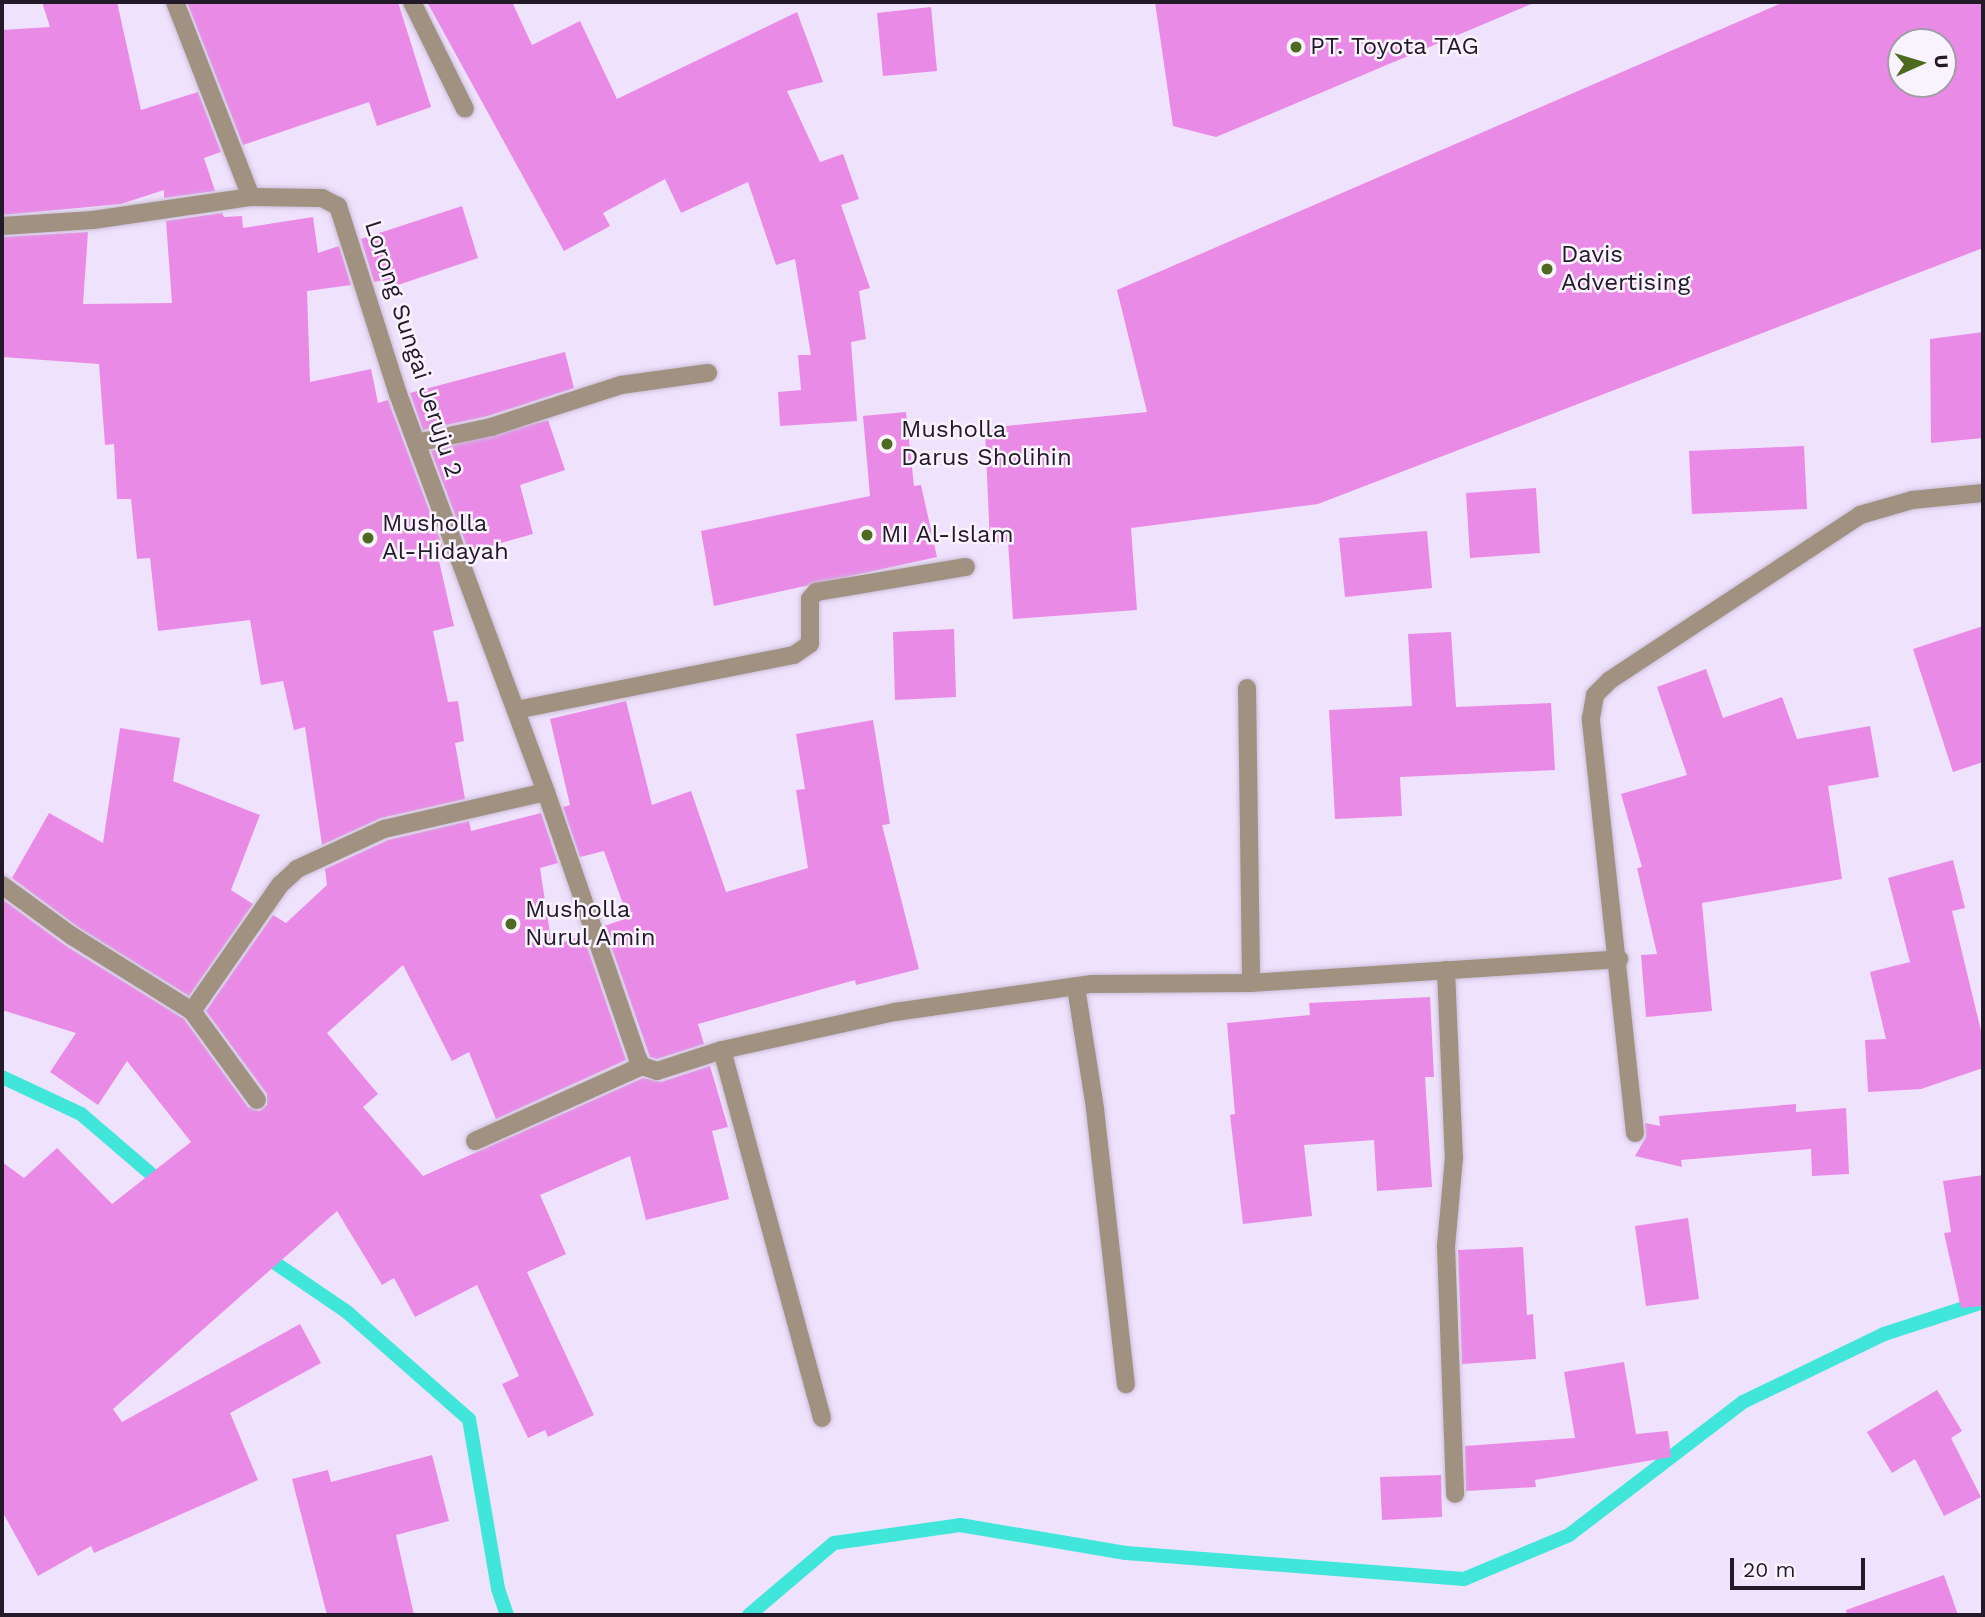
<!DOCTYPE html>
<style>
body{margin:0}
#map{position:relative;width:1985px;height:1617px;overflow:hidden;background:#efe2fd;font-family:"Work Sans",sans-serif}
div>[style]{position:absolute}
.stream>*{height:14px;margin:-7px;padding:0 7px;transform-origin:7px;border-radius:7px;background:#41e6da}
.building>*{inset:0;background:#ea8ae7}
.roads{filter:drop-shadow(0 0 2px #cabed7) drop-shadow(0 0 2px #cabed7)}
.minor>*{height:18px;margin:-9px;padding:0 9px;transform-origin:9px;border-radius:9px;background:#a09181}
.dots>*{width:19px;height:19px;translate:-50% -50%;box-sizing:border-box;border:4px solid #f8f3fc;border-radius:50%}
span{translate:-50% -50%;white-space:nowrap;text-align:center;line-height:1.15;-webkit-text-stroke:5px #f8f3fc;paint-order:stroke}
.poi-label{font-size:24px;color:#221929}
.left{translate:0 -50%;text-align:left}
.street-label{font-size:24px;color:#221929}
.frame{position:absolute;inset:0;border:4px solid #221929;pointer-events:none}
.north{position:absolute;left:1887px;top:28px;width:70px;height:70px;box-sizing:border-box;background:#f8f3fc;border:2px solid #a29ca8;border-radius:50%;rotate:86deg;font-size:19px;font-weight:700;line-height:28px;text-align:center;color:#221929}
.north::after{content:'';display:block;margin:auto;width:24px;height:32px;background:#4d6a1f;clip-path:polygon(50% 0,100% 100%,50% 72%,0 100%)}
.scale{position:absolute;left:1730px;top:1558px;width:135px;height:32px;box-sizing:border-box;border:4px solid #221929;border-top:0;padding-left:9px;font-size:21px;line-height:24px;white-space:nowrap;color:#221929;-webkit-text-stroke:5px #f8f3fc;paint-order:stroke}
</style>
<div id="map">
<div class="stream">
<div style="left:2px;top:1077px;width:87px;rotate:25.1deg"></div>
<div style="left:81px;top:1114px;width:111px;rotate:40.6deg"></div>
<div style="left:262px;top:1254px;width:103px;rotate:34.3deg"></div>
<div style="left:347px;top:1312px;width:162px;rotate:41.3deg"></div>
<div style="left:469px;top:1419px;width:172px;rotate:80.3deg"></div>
<div style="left:498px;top:1589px;width:28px;rotate:71deg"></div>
<div style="left:749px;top:1615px;width:111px;rotate:-40.3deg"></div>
<div style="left:834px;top:1543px;width:127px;rotate:-8.1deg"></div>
<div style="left:960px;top:1525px;width:168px;rotate:9.6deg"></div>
<div style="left:1126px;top:1553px;width:339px;rotate:4.4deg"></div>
<div style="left:1464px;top:1579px;width:114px;rotate:-22.7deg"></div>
<div style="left:1569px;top:1535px;width:219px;rotate:-37.4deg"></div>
<div style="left:1743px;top:1402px;width:157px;rotate:-25.7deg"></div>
<div style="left:1884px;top:1334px;width:104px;rotate:-17.9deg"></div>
</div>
<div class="building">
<div style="clip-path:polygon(42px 2px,117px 2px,141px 110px,198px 92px,221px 152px,204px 158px,215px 191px,164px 198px,164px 190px,121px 204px,2px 215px,2px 30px,50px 27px)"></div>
<div style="clip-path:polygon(187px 2px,398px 2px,431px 107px,377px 126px,369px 102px,243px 145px)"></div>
<div style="clip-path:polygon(427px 2px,512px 2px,532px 45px,580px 21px,617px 99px,797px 12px,823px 82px,787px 91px,820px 162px,843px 154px,859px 199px,841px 205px,870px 288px,859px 291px,866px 339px,851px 342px,857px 421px,780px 426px,778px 392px,801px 390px,798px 355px,811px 355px,795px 259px,776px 265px,748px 182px,681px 213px,665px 179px,603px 213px,610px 226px,564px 251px)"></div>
<div style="clip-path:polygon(1155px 2px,1536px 2px,1216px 137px,1173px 126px)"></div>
<div style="clip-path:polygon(evenodd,1784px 2px,1983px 2px,1983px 248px,1318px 504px,1131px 528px,1137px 610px,1013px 619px,1008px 541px,990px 545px,985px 428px,1147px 412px,1117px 290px,1784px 2px,1901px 42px,1943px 42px,1943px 84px,1901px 84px,1901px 42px)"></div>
<div style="clip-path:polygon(931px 7px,937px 71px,883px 76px,877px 13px)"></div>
<div style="clip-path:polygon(462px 206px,478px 258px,386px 289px,383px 280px,374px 282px,361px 239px)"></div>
<div style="clip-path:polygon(222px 213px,224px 217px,242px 216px,243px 228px,313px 217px,318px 253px,339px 246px,351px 285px,307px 291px,310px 382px,371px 369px,378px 403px,388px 400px,447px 558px,439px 561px,454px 626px,433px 631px,448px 702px,458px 701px,464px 741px,455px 743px,465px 799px,381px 818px,322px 845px,305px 727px,294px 730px,283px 681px,261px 685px,250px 620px,158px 631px,150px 558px,137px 559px,131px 499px,117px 499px,114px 444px,105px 445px,99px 364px,2px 357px,2px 237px,88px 232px,83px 304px,172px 303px,166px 221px)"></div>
<div style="clip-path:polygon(1983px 332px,1983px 438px,1931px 443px,1930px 339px)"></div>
<div style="clip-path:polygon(565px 352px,574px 388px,488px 416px,423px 430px,410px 393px)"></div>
<div style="clip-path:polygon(906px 412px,914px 486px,921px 485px,937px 557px,714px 606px,701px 531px,870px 496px,863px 416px)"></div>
<div style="clip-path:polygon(548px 420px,565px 470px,520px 485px,533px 534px,469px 552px,431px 451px)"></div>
<div style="clip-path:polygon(1804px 446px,1807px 509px,1692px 514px,1689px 451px)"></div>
<div style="clip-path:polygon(1536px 488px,1540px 553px,1470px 558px,1466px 493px)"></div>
<div style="clip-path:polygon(1427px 531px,1432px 588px,1345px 597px,1339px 538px)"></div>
<div style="clip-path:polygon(1983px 626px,1983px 762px,1953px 772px,1913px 649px)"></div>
<div style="clip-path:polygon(954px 629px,956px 697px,895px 700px,893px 632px)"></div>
<div style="clip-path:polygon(1451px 632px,1456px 707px,1551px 703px,1555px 770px,1400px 777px,1402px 816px,1335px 819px,1329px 710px,1412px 706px,1408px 634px)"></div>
<div style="clip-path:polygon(1706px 669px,1723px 718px,1782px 697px,1797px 739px,1870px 726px,1879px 777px,1828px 786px,1842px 879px,1702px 903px,1712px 1011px,1646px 1017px,1641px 955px,1657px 954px,1637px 868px,1642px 867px,1621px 794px,1687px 775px,1657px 687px)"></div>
<div style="clip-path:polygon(626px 701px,652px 805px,691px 791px,726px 892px,808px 868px,796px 790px,805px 789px,796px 734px,873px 720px,890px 824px,882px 825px,919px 969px,856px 985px,855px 980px,698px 1024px,704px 1044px,657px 1059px,650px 1057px,604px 926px,628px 918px,604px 851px,580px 857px,563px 807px,570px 805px,550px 719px)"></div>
<div style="clip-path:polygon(120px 728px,180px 738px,173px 781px,260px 815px,231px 890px,253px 904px,189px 996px,78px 927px,12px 878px,49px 813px,103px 843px)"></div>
<div style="clip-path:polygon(541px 813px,558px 863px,540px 868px,552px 946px,583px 935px,626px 1060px,496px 1119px,469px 1052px,452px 1061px,403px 965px,327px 1033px,378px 1094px,363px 1107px,423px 1176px,643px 1078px,661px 1082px,710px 1066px,728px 1127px,712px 1131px,729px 1199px,646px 1220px,630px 1156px,540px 1195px,566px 1254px,527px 1272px,594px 1415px,548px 1437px,545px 1430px,528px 1438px,502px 1384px,519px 1376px,477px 1285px,415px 1317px,394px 1278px,382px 1285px,337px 1211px,113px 1409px,122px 1422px,300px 1324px,321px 1363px,230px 1413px,258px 1480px,94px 1553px,91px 1546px,38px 1576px,2px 1511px,2px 1162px,24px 1178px,57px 1148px,112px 1204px,191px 1142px,127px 1061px,98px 1105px,50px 1072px,76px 1033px,2px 1010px,2px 899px,66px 946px,184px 1019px,248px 1107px,259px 1111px,267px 1105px,267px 1094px,206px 1011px,273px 915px,286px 923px,327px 885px,325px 869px,388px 840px,469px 821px,471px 831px)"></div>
<div style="clip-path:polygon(1953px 860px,1965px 908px,1952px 911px,1983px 1039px,1983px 1068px,1921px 1089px,1868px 1092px,1865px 1040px,1886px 1039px,1870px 972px,1910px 962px,1888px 878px)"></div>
<div style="clip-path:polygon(1430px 997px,1434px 1077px,1425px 1077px,1432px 1187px,1377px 1191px,1374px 1140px,1304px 1145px,1312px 1216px,1243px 1224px,1230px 1115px,1235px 1114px,1227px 1023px,1310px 1015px,1309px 1003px)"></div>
<div style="clip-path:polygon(1796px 1104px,1796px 1112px,1846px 1108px,1849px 1174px,1812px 1176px,1811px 1149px,1681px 1160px,1682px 1167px,1635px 1156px,1646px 1137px,1645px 1123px,1660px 1126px,1659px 1116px)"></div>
<div style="clip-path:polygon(1983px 1175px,1983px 1306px,1961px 1308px,1944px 1233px,1951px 1232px,1943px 1181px)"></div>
<div style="clip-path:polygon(1688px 1218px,1699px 1299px,1646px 1306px,1635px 1226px)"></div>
<div style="clip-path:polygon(1523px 1247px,1527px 1315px,1533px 1314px,1536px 1359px,1462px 1364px,1458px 1250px)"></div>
<div style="clip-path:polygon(1624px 1362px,1636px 1434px,1668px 1431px,1671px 1457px,1535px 1480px,1536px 1487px,1466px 1491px,1465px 1446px,1575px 1438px,1564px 1372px)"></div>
<div style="clip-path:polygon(1937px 1390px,1962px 1431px,1951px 1438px,1981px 1497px,1944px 1516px,1915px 1459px,1892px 1473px,1867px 1432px)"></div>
<div style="clip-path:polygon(432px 1455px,449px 1521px,396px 1535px,414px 1615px,327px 1615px,292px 1479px,328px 1470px,331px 1482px)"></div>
<div style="clip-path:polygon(1441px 1475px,1442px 1517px,1382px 1520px,1380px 1477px)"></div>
<div style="clip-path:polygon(1944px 1575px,1958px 1615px,1847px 1615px,1846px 1610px)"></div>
</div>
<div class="roads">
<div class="minor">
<div style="left:175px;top:2px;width:209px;rotate:68.7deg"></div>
<div style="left:412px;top:2px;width:119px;rotate:63.6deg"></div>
<div style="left:2px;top:226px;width:91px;rotate:-3.8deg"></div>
<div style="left:93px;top:220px;width:160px;rotate:-8.3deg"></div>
<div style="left:251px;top:197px;width:71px;rotate:0.8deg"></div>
<div style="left:322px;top:198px;width:18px;rotate:27deg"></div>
<div style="left:338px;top:206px;width:197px;rotate:72.3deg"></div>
<div style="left:398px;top:394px;width:425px;rotate:69.6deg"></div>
<div style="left:546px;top:792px;width:282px;rotate:71deg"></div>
<div style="left:638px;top:1059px;width:8px;rotate:60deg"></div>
<div style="left:642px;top:1066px;width:16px;rotate:18deg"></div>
<div style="left:657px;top:1071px;width:68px;rotate:-17.9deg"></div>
<div style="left:416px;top:443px;width:77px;rotate:-12deg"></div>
<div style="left:491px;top:427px;width:137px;rotate:-17.9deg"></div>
<div style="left:621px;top:385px;width:88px;rotate:-7.9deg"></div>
<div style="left:1247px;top:688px;width:295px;rotate:89.2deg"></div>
<div style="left:516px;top:710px;width:283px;rotate:-11.2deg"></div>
<div style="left:794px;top:655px;width:19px;rotate:-35deg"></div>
<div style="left:810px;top:644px;width:45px;rotate:-90deg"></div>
<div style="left:810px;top:599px;width:9px;rotate:-49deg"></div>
<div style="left:816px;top:592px;width:152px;rotate:-9.5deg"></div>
<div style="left:2px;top:885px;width:87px;rotate:36.1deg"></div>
<div style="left:72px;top:936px;width:142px;rotate:32deg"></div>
<div style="left:192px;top:1011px;width:110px;rotate:53.9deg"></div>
<div style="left:1446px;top:970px;width:187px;rotate:87.6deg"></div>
<div style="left:1454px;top:1157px;width:89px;rotate:95.1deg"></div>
<div style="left:1446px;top:1246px;width:248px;rotate:87.9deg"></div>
<div style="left:1076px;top:987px;width:123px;rotate:81.1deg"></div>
<div style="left:1095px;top:1109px;width:277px;rotate:83.6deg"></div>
<div style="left:192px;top:1011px;width:154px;rotate:-55.1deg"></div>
<div style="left:280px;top:885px;width:23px;rotate:-43deg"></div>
<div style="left:297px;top:869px;width:96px;rotate:-24.7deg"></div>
<div style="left:384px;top:829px;width:166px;rotate:-12.9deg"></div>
<div style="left:1635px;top:1133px;width:417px;rotate:-96.1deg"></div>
<div style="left:1591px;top:718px;width:23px;rotate:-80deg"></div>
<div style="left:1595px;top:695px;width:21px;rotate:-45deg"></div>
<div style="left:1610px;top:680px;width:300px;rotate:-33.4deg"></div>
<div style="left:1860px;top:515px;width:54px;rotate:-16.1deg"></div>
<div style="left:1912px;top:500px;width:71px;rotate:-5.6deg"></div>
<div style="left:475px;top:1141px;width:183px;rotate:-24.2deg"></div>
<div style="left:822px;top:1418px;width:381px;rotate:-105.2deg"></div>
<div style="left:722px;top:1050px;width:177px;rotate:-12.4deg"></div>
<div style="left:895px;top:1012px;width:199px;rotate:-8.1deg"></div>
<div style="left:1092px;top:984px;width:159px;rotate:-0.4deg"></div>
<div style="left:1251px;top:983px;width:369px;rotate:-3.7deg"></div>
</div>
</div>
<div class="dots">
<div style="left:1296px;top:47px;background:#4d6a1f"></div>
<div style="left:1547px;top:269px;background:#4d6a1f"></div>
<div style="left:887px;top:444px;background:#4d6a1f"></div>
<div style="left:867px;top:535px;background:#4d6a1f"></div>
<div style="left:368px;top:538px;background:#4d6a1f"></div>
<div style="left:511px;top:924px;background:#4d6a1f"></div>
</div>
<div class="poi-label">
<span class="left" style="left:1310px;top:47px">PT. Toyota TAG</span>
<span class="left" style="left:1561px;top:269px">Davis<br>Advertising</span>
<span class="left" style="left:901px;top:444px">Musholla<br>Darus Sholihin</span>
<span class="left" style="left:382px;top:538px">Musholla<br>Al-Hidayah</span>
<span class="left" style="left:881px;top:535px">MI Al-Islam</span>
<span class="left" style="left:525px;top:924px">Musholla<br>Nurul Amin</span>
</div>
<div class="street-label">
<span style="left:413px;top:349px;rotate:72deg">Lorong Sungai Jeruju 2</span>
</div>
<div class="frame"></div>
<div class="north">U</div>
<div class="scale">20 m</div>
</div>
